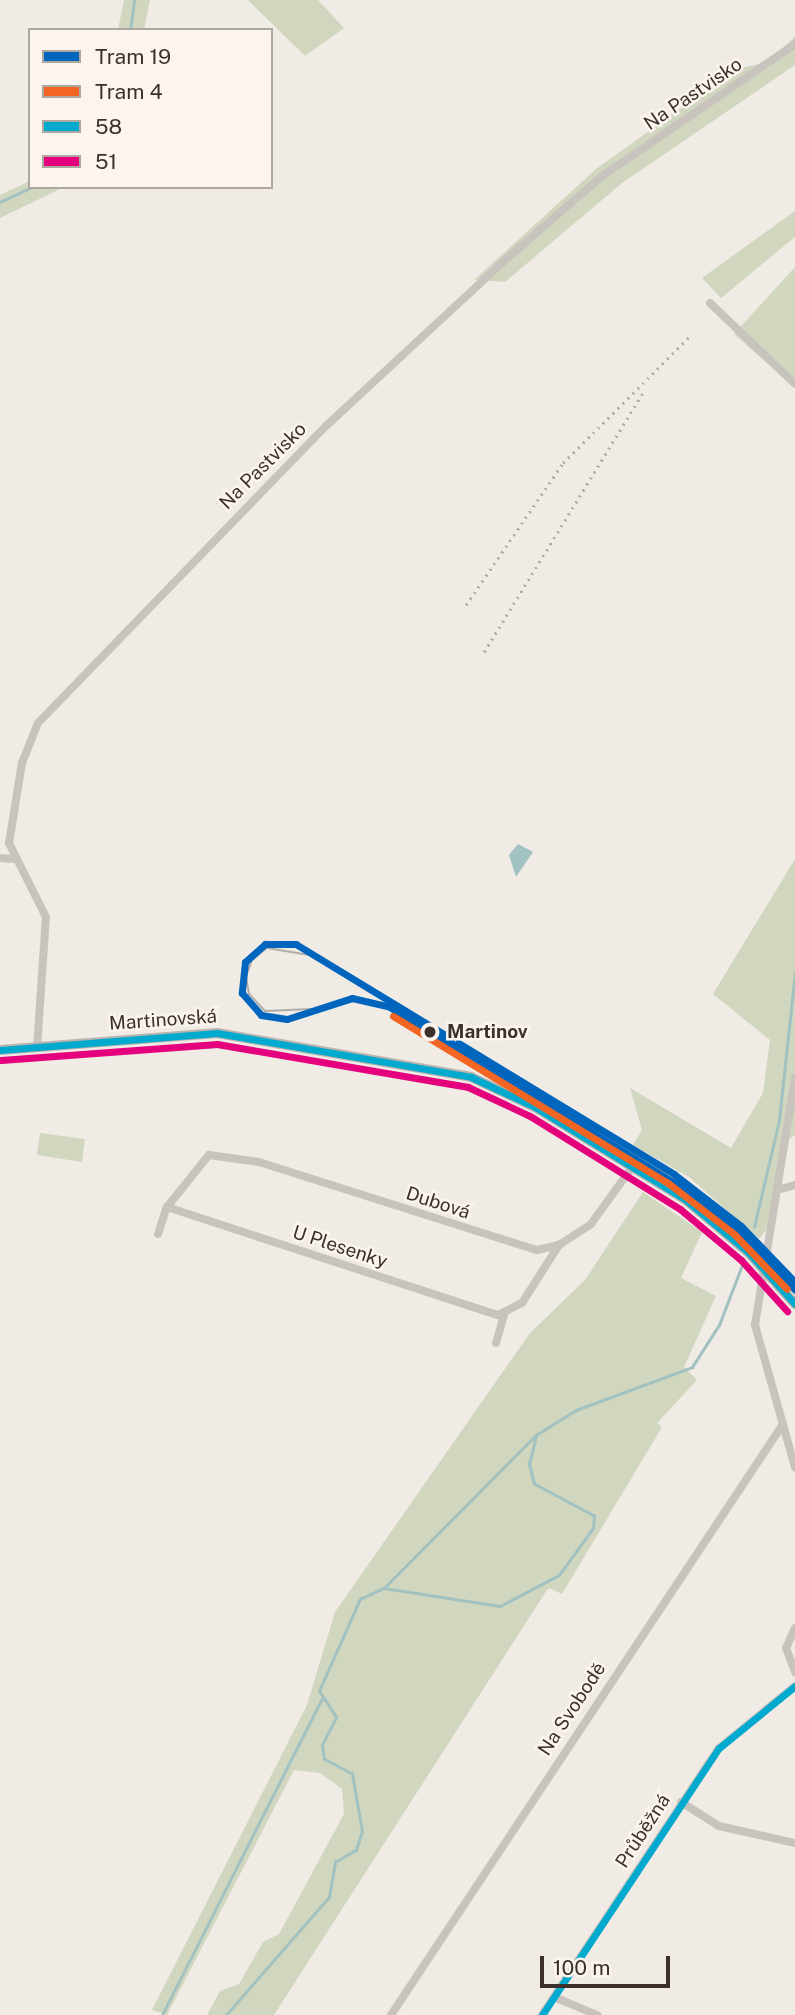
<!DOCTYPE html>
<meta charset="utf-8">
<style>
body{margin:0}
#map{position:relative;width:795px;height:2015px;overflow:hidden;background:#f0ebe5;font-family:"Public Sans",sans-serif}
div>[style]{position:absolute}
.green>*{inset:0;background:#d1d6bf}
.water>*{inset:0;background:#a1c2c1}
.stream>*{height:2.5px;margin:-1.25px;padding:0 1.25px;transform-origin:1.25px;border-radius:1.25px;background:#a1c2c1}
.street>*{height:8px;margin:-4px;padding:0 4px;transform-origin:4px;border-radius:4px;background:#c9c3be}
.secondary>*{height:10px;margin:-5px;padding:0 5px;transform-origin:5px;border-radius:5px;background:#bab3ae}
.tram>*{height:2px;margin:-1px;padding:0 1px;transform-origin:1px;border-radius:1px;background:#b1aca8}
.rail>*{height:2.5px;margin-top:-1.25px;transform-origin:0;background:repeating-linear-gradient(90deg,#b1aca8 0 2px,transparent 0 7px)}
.bus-1>*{height:7px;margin:-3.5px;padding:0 3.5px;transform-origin:3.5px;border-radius:3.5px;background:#00a9ce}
.bus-2>*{height:7px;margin:-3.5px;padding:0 3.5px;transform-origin:3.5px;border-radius:3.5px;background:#e5007d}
.tram-1>*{height:7px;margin:-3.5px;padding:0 3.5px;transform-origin:3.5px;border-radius:3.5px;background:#0065bd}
.tram-2>*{height:7px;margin:-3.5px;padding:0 3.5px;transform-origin:3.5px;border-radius:3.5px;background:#f26522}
.dots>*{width:19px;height:19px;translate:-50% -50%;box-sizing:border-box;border:4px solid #fbf5ee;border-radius:50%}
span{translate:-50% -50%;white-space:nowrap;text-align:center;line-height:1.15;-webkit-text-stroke:5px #fbf5ee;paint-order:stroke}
.street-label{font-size:19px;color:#3b302b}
.stop-label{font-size:19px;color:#3b302b;font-weight:700}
.left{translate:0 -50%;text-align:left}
.legend{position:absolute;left:28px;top:28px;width:245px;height:161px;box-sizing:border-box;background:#fbf5ee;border:2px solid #aea6a0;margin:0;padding:9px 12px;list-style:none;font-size:21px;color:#3b302b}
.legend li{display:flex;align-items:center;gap:14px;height:35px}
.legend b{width:35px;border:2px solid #aea6a0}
.scale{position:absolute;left:540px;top:1956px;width:130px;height:32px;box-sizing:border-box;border:4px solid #3b302b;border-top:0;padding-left:9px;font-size:21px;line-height:24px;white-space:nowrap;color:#3b302b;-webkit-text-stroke:5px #fbf5ee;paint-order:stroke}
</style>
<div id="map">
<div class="green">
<div style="clip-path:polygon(124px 0,150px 0,144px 30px,118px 30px)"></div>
<div style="clip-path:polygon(248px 0,318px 0,344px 28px,305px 56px)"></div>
<div style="clip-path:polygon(795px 36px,795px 65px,622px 183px,505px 282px,474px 280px,596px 169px,736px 69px,769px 62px)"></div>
<div style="clip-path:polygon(30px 181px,30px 187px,64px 187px,0 218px,0 195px)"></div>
<div style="clip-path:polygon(795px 211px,795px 237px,721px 298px,702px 278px)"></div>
<div style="clip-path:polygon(795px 267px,795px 388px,734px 334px)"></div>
<div style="clip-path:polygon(795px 859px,795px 1135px,785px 1142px,766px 1230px,759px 1239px,689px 1177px,633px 1145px,642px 1130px,630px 1088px,731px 1148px,763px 1093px,770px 1040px,713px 994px)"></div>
<div style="clip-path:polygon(40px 1133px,85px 1139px,82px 1162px,37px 1155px)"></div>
<div style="clip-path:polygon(643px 1192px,702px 1232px,681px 1278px,716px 1296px,684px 1367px,697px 1380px,657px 1423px,662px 1427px,562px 1594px,549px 1588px,545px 1593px,274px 2015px,207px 2015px,220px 1991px,239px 1984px,263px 1942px,279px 1934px,344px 1814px,342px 1789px,320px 1773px,294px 1770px,167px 2015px,152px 2010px,307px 1705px,335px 1612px,530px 1333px,585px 1280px)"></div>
</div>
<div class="water">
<div style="clip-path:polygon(518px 844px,533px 852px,516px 877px,509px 855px)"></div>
</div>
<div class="stream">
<div style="left:130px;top:30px;width:30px;rotate:-82deg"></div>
<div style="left:0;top:202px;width:35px;rotate:-25deg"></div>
<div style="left:754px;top:1227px;width:110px;rotate:-76.8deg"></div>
<div style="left:779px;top:1120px;width:148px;rotate:-83.8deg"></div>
<div style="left:384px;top:1588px;width:214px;rotate:-45.2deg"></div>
<div style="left:162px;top:2015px;width:353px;rotate:-63.2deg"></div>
<div style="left:226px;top:2015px;width:157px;rotate:-48.9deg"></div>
<div style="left:329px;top:1897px;width:36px;rotate:-80deg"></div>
<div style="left:335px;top:1862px;width:24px;rotate:-30deg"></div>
<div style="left:356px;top:1850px;width:19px;rotate:-72deg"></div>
<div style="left:362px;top:1832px;width:59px;rotate:-99.8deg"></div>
<div style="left:352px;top:1774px;width:32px;rotate:-152deg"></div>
<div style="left:324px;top:1759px;width:14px;rotate:-98deg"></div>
<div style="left:322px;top:1745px;width:31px;rotate:-63deg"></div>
<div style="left:336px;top:1717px;width:31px;rotate:-123deg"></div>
<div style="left:319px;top:1691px;width:101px;rotate:-66deg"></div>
<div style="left:360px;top:1599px;width:26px;rotate:-25deg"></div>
<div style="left:384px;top:1588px;width:117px;rotate:8.8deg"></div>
<div style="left:500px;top:1606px;width:67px;rotate:-27.7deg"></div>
<div style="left:559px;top:1575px;width:58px;rotate:-54.1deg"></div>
<div style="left:593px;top:1528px;width:12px;rotate:-85deg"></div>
<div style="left:594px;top:1516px;width:68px;rotate:-151.9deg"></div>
<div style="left:534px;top:1484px;width:21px;rotate:-104deg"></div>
<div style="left:529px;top:1464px;width:30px;rotate:-76deg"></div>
<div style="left:536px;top:1435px;width:47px;rotate:-32deg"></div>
<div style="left:576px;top:1410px;width:124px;rotate:-20.3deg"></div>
<div style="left:692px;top:1367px;width:50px;rotate:-57.3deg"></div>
<div style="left:719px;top:1325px;width:64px;rotate:-69deg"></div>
</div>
<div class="street">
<div style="left:710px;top:303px;width:117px;rotate:43.6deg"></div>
<div style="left:0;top:858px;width:15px;rotate:4deg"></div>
<div style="left:37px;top:1048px;width:131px;rotate:-86.1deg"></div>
<div style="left:46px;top:917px;width:83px;rotate:-116.6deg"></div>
<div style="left:9px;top:843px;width:81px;rotate:-80.8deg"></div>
<div style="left:22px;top:763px;width:43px;rotate:-68.2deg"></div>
<div style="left:38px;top:723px;width:414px;rotate:-45.9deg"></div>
<div style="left:326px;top:426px;width:253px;rotate:-42.8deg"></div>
<div style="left:512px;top:254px;width:118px;rotate:-40.9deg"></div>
<div style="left:601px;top:177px;width:235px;rotate:-34.4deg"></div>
<div style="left:795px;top:1078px;width:250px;rotate:99.2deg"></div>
<div style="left:755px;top:1325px;width:148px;rotate:74.3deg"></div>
<div style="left:781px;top:1189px;width:15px;rotate:-16deg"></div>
<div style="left:167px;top:1207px;width:348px;rotate:18.1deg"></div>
<div style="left:498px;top:1315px;width:27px;rotate:-27deg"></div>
<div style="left:522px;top:1303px;width:69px;rotate:-57.5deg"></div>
<div style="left:158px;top:1234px;width:28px;rotate:-72deg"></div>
<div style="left:167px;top:1207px;width:67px;rotate:-51.1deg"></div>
<div style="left:209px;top:1155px;width:50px;rotate:8deg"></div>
<div style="left:259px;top:1162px;width:292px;rotate:17.6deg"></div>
<div style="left:537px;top:1250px;width:23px;rotate:-13deg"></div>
<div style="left:559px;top:1245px;width:38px;rotate:-33deg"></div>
<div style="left:591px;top:1224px;width:72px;rotate:-54.1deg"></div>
<div style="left:496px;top:1343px;width:29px;rotate:-74deg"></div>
<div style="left:795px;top:1628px;width:22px;rotate:114deg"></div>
<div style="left:786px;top:1648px;width:26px;rotate:69deg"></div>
<div style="left:681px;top:1802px;width:45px;rotate:32.3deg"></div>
<div style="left:719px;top:1826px;width:78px;rotate:12.6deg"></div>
<div style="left:554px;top:1997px;width:47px;rotate:22.7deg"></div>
<div style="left:391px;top:2015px;width:709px;rotate:-56.44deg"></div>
<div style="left:542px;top:2015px;width:320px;rotate:-56.5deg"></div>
<div style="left:719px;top:1748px;width:98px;rotate:-39.2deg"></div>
</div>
<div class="secondary">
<div style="left:0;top:1050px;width:218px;rotate:-4.5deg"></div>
<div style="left:217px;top:1033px;width:258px;rotate:9.8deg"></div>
<div style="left:471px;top:1077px;width:71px;rotate:25.1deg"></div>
<div style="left:535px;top:1107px;width:177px;rotate:31.6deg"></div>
<div style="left:686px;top:1200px;width:81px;rotate:40deg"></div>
<div style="left:748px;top:1252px;width:70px;rotate:47.9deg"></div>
</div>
<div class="tram">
<div style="left:311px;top:1009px;width:46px;rotate:177.5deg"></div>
<div style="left:265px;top:1011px;width:23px;rotate:-133deg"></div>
<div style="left:249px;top:994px;width:17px;rotate:-100deg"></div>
<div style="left:246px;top:977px;width:18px;rotate:-71deg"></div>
<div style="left:252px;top:960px;width:19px;rotate:-39deg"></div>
<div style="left:267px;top:948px;width:49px;rotate:9.5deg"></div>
</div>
<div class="rail">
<div style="left:466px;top:605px;width:172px;rotate:-55.7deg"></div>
<div style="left:563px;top:463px;width:181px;rotate:-45deg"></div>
<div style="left:484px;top:652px;width:306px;rotate:-58.5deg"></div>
</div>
<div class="bus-1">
<div style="left:0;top:1050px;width:218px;rotate:-4.5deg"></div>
<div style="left:217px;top:1033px;width:258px;rotate:9.8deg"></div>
<div style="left:471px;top:1077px;width:71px;rotate:25.1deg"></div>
<div style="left:535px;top:1107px;width:177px;rotate:31.6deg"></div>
<div style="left:686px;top:1200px;width:81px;rotate:40deg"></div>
<div style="left:748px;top:1252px;width:70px;rotate:47.9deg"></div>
<div style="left:542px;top:2015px;width:320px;rotate:-56.5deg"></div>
<div style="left:719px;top:1748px;width:98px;rotate:-39.2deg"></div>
</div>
<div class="bus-2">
<div style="left:1px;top:1060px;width:217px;rotate:-4.2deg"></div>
<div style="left:217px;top:1044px;width:255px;rotate:9.7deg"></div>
<div style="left:468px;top:1087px;width:68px;rotate:25.1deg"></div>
<div style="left:530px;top:1116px;width:176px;rotate:31.8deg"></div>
<div style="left:680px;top:1209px;width:80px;rotate:39.9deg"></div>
<div style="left:741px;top:1260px;width:69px;rotate:48deg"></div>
</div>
<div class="tram-1">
<div style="left:795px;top:1282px;width:78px;rotate:-134deg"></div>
<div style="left:741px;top:1226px;width:85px;rotate:-142.2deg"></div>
<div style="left:674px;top:1174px;width:442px;rotate:-148.7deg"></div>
<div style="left:296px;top:944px;width:31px;rotate:180deg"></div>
<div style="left:265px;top:944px;width:27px;rotate:138deg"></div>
<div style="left:245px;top:962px;width:31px;rotate:96deg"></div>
<div style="left:242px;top:993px;width:29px;rotate:49deg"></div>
<div style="left:261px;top:1015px;width:26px;rotate:9deg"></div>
<div style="left:287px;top:1019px;width:68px;rotate:-17.9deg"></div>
<div style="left:352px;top:998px;width:37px;rotate:13deg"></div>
<div style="left:388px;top:1006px;width:352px;rotate:31.7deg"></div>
<div style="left:688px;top:1191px;width:77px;rotate:38.7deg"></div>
<div style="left:748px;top:1239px;width:69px;rotate:47.3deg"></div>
</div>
<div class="tram-2">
<div style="left:393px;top:1016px;width:322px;rotate:31.3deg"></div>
<div style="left:668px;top:1183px;width:83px;rotate:37.7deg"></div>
<div style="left:734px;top:1234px;width:76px;rotate:46.1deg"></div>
</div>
<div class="dots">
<div style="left:430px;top:1032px;background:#3b302b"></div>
</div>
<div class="street-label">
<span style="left:693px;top:94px;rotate:-34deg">Na Pastvisko</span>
<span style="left:263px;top:466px;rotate:-45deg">Na Pastvisko</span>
<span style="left:163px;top:1020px;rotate:-4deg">Martinovská</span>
<span style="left:438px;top:1203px;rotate:18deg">Dubová</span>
<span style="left:340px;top:1247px;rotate:18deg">U Plesenky</span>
<span style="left:572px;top:1709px;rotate:-57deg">Na Svobodě</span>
<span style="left:643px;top:1831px;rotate:-57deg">Průběžná</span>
</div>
<div class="stop-label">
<span class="left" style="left:447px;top:1032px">Martinov</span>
</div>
<ul class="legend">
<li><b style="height:9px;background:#0065bd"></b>Tram 19</li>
<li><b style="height:9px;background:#f26522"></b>Tram 4</li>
<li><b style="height:9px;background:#00a9ce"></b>58</li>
<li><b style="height:9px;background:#e5007d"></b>51</li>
</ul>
<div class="scale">100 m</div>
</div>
